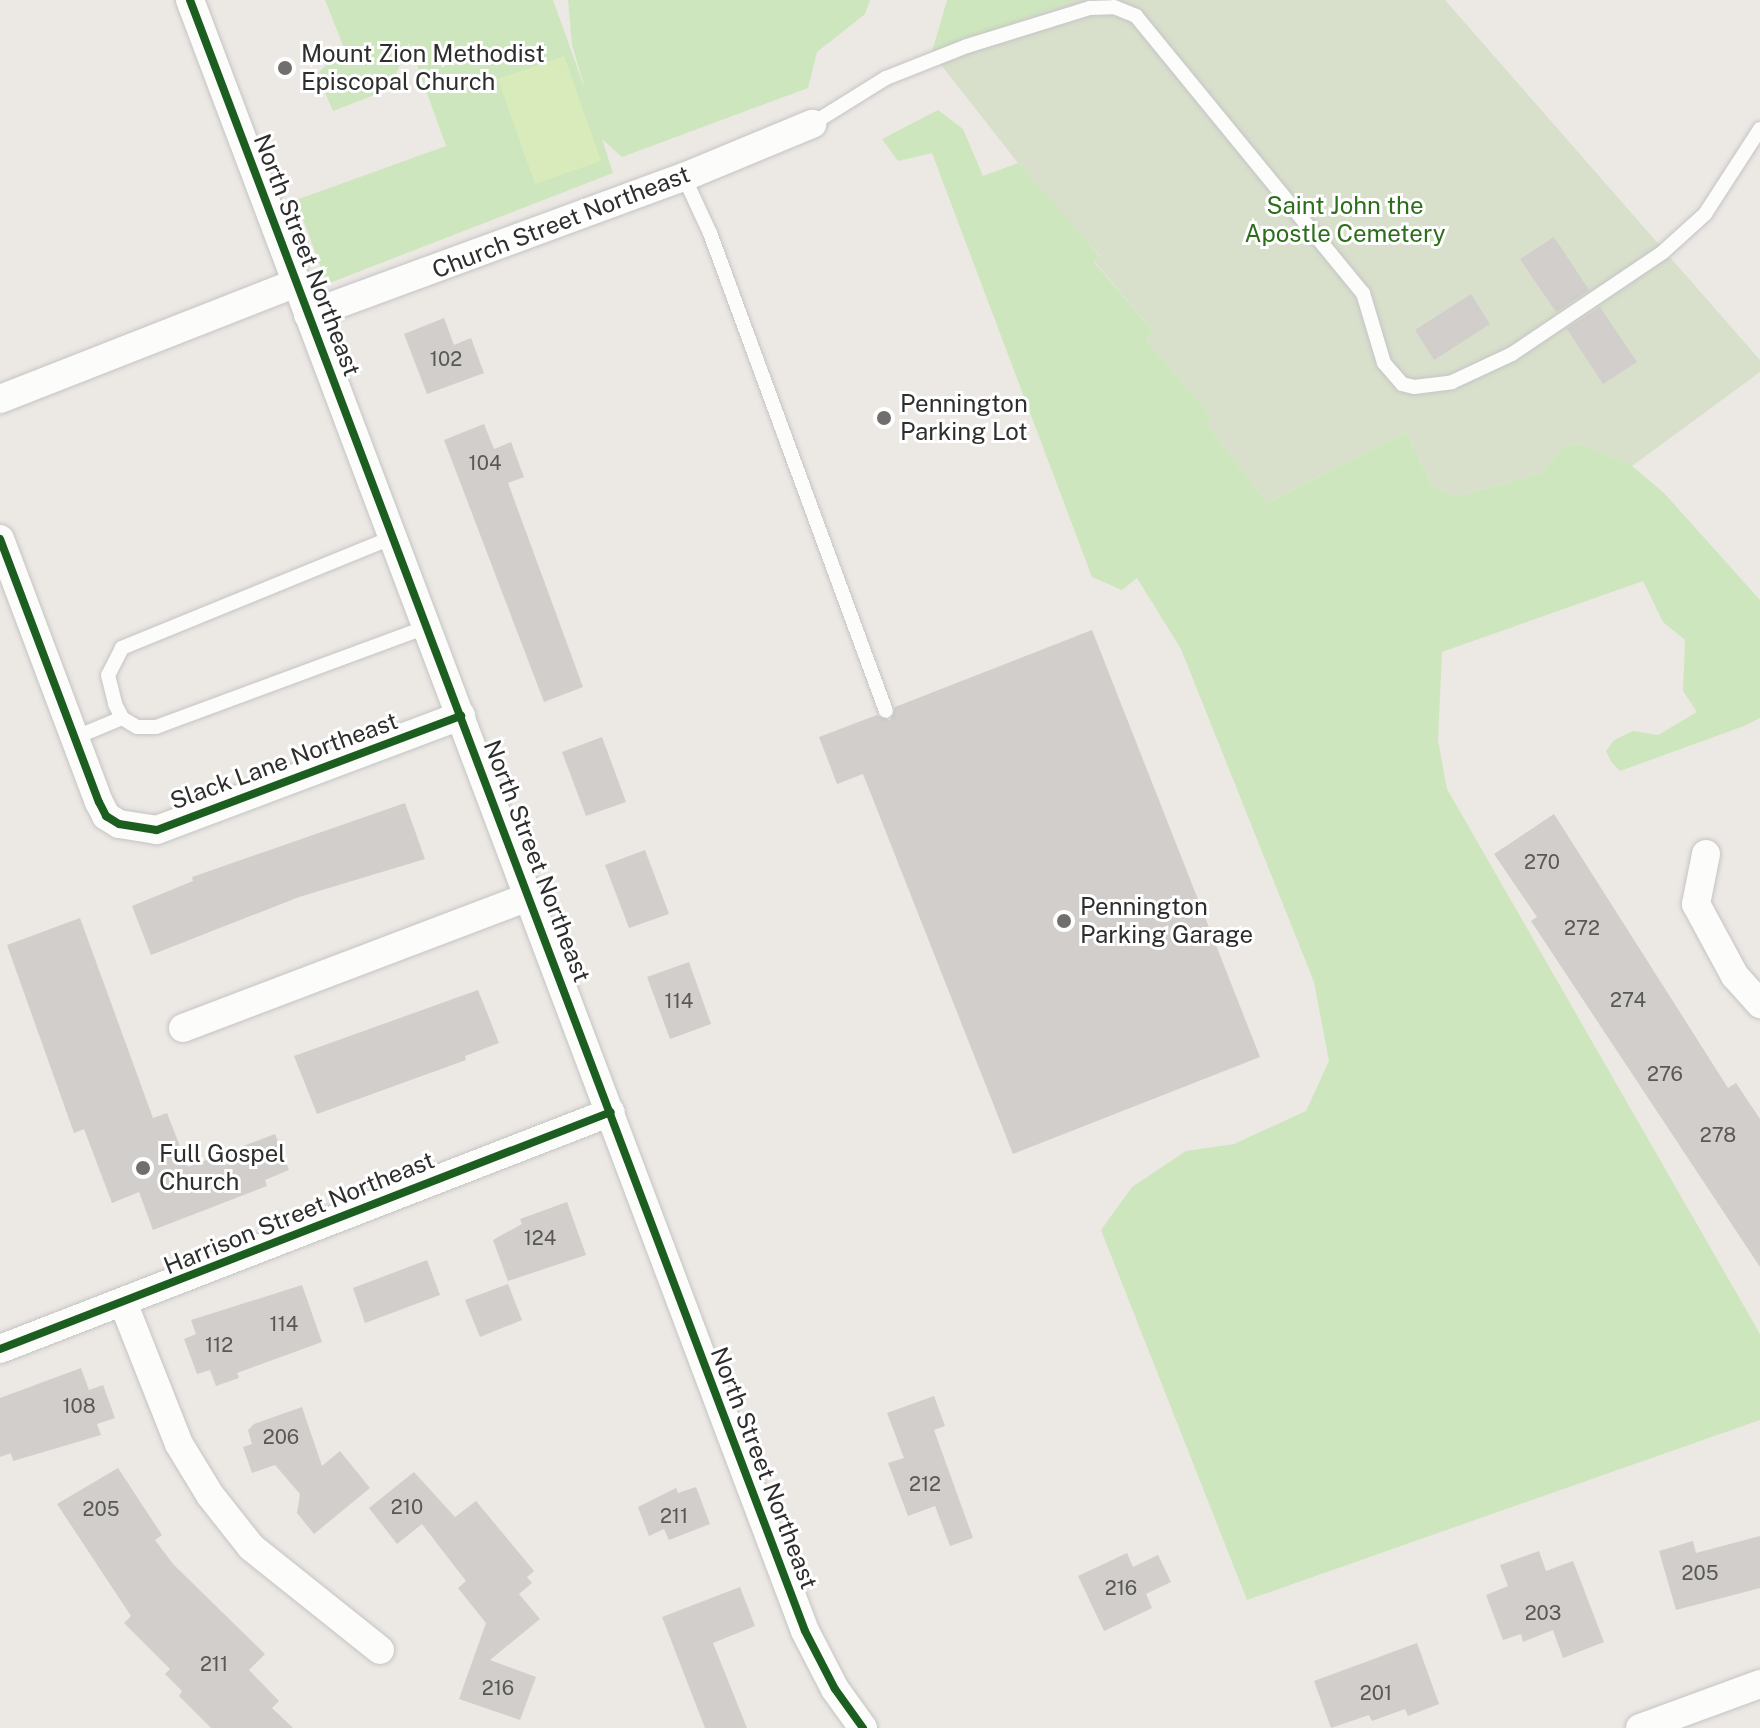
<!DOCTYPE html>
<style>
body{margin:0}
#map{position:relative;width:1760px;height:1728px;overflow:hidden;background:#ece8e4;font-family:"Public Sans",sans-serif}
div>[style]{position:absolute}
.green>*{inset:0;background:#cee6be}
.cemetery>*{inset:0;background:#d8e0cc}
.pitch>*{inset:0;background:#d9eabb}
.building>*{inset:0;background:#d1cecb}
.roads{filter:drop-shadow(0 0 2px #c5c4c5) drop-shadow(0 0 2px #c5c4c5)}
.lane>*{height:14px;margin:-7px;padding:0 7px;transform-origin:7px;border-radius:7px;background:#fcfcfb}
.street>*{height:28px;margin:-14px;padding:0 14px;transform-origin:14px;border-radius:14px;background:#fcfcfb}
.cycleway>*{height:8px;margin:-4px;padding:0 4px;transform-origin:4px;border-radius:4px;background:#1b5e20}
.dots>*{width:22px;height:22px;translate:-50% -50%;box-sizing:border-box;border:4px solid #fff;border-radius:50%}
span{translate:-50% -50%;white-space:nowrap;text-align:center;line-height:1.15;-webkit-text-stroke:6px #fff;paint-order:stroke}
.number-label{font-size:20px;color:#585857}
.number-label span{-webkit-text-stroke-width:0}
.poi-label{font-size:24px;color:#2e2e2e}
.left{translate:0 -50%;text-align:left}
.park-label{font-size:24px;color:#2c6e1b}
.street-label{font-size:24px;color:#2e2e2e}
</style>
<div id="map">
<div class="green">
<div style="clip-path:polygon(325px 0,553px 0,586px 92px,572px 45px,568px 0,870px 0,865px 14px,817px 52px,808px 88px,622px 157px,602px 139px,613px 173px,327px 284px,296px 200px,446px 146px,409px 43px,390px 89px,333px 111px,317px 74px,344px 48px)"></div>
<div style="clip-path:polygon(947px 0,1076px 0,932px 52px)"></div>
<div style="clip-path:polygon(938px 110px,963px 129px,983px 176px,1018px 163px,1044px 189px,1100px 257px,1094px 262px,1154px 332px,1146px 340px,1213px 418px,1206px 423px,1267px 503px,1406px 432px,1433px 487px,1455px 497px,1541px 473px,1564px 446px,1581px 443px,1632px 466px,1664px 493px,1760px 600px,1760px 718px,1744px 726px,1620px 771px,1612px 763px,1606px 751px,1614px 740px,1633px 731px,1658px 735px,1697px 712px,1683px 691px,1685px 640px,1663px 622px,1643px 581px,1442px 652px,1438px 740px,1447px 789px,1760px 1334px,1760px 1420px,1247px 1600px,1101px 1230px,1132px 1187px,1186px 1151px,1234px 1144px,1306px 1111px,1329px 1061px,1314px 982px,1181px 649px,1137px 578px,1122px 590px,1092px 577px,932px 153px,898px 161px,882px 139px)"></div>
</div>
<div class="cemetery">
<div style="clip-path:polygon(1076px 0,1445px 0,1760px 360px,1760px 372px,1632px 466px,1580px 443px,1564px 446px,1541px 473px,1455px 497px,1433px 487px,1406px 432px,1267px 503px,1206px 423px,1212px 417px,1146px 340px,1154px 332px,1094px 261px,1100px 256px,1018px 163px,931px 52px)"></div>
</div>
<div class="pitch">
<div style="clip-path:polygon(564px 56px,601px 161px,535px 184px,498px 79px)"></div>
</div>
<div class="building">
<div style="clip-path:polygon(1554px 237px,1589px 290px,1556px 312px,1520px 259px)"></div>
<div style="clip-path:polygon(1471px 294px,1490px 324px,1434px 360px,1415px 330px)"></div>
<div style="clip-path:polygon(1600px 307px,1637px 362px,1603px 384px,1567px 329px)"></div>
<div style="clip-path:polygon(444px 318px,454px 345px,471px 338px,484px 373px,427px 394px,404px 334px)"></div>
<div style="clip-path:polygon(484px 424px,494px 449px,511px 442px,524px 477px,508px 483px,583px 687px,544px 702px,444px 440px)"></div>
<div style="clip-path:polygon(1092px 630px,1260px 1057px,1013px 1154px,863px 774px,837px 784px,819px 737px,877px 715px,890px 720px,895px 707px)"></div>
<div style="clip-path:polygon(602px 737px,626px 802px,586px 816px,562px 752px)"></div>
<div style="clip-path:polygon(405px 803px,425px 859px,299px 897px,151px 955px,132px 906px,193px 881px,192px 877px)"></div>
<div style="clip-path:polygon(1554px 814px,1728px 1088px,1736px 1083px,1760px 1119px,1760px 1267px,1568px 977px,1531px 921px,1537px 917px,1494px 854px)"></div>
<div style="clip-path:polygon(645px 850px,669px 914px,629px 928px,605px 865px)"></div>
<div style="clip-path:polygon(80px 918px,153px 1118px,167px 1113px,188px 1167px,275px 1134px,289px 1170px,265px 1180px,267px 1186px,153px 1230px,139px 1192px,112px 1203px,84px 1129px,74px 1133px,7px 945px)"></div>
<div style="clip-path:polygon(689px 962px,711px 1024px,670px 1039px,647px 977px)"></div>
<div style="clip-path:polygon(478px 990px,499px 1043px,465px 1056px,466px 1060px,317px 1114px,294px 1056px)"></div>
<div style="clip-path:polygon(567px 1202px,586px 1255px,508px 1281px,493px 1240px,522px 1224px,520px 1219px)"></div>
<div style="clip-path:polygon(427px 1260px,440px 1295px,365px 1323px,353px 1288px)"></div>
<div style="clip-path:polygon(508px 1284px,522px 1320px,480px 1337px,465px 1300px)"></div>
<div style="clip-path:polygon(302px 1285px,322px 1342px,237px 1373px,239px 1378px,216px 1386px,210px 1370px,197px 1374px,184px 1339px,196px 1334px,191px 1320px)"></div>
<div style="clip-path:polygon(81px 1368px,89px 1390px,103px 1385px,115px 1418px,97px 1424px,101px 1435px,13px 1461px,11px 1453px,0 1457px,0 1398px)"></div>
<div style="clip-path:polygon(934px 1396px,945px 1426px,934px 1430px,973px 1538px,950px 1546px,935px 1506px,908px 1516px,888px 1463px,904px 1458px,887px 1413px)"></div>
<div style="clip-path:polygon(302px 1407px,322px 1466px,340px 1451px,370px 1488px,314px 1534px,297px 1513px,300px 1494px,275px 1465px,252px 1473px,243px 1447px,252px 1444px,248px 1430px,254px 1424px)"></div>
<div style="clip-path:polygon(118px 1468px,162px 1535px,155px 1540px,173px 1564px,265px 1654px,249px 1670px,279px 1701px,272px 1708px,293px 1728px,211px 1728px,179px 1696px,182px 1691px,165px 1674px,170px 1669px,124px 1623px,131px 1616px,57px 1504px)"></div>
<div style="clip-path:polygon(414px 1472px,455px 1517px,476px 1501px,534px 1571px,527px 1577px,532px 1583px,519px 1594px,540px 1619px,490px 1660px,536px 1677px,520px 1720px,459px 1699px,486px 1623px,458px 1588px,466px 1581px,422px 1524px,397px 1544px,369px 1508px)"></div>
<div style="clip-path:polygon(696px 1487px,710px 1524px,669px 1540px,664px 1529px,649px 1536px,638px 1507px,676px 1488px,678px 1493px)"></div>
<div style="clip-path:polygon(1760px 1536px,1760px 1588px,1676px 1610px,1659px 1551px,1693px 1541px,1696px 1553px)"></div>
<div style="clip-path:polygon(1539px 1551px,1546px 1571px,1573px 1561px,1604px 1642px,1563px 1658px,1553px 1630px,1523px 1642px,1521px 1634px,1503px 1640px,1486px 1595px,1508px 1586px,1500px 1565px)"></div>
<div style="clip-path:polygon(1127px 1553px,1133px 1567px,1158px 1555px,1171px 1582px,1146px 1594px,1152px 1608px,1104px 1631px,1078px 1576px)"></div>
<div style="clip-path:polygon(740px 1587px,755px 1626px,713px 1643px,747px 1728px,705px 1728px,662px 1617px)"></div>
<div style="clip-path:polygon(1417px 1643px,1439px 1704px,1408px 1716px,1405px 1709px,1372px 1721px,1369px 1715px,1331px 1728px,1314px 1681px)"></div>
</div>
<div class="roads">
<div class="lane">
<div style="left:812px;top:124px;width:87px;rotate:-31.9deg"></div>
<div style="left:886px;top:78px;width:87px;rotate:-21.6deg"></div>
<div style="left:967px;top:46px;width:129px;rotate:-17.2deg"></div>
<div style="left:1090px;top:8px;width:24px;rotate:-2deg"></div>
<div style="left:1114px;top:7px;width:24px;rotate:22deg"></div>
<div style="left:1136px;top:16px;width:358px;rotate:50.7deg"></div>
<div style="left:1363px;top:293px;width:73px;rotate:73.3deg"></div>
<div style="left:1384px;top:363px;width:28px;rotate:49deg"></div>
<div style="left:1402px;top:384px;width:12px;rotate:14deg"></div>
<div style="left:1414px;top:387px;width:38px;rotate:-7deg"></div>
<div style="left:1452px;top:382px;width:66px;rotate:-25deg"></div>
<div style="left:1512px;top:354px;width:182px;rotate:-34deg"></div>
<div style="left:1663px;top:252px;width:57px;rotate:-42.1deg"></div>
<div style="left:1705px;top:214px;width:101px;rotate:-57.1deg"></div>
<div style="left:684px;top:177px;width:62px;rotate:65.1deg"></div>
<div style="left:710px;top:233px;width:509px;rotate:69.79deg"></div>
<div style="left:391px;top:538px;width:291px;rotate:157.8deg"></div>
<div style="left:122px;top:648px;width:30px;rotate:117deg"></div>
<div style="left:108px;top:675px;width:30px;rotate:76deg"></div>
<div style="left:115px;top:704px;width:16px;rotate:63deg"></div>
<div style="left:122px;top:718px;width:17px;rotate:31deg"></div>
<div style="left:137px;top:727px;width:19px"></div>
<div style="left:156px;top:727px;width:289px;rotate:-20.3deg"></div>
<div style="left:74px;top:738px;width:52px;rotate:-22.6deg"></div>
</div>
<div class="street">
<div style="left:190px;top:0;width:1743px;rotate:69.34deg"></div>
<div style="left:805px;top:1631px;width:65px;rotate:62.7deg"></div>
<div style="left:835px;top:1689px;width:48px;rotate:54.3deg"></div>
<div style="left:308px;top:315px;width:401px;rotate:-20.2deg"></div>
<div style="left:684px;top:177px;width:139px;rotate:-22.5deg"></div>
<div style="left:0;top:399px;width:318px;rotate:-21.4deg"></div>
<div style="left:0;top:539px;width:281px;rotate:69.4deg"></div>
<div style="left:99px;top:802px;width:16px;rotate:63deg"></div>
<div style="left:106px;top:816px;width:15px;rotate:32deg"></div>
<div style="left:119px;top:824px;width:38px;rotate:9deg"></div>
<div style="left:157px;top:830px;width:325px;rotate:-20.6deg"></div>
<div style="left:1706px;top:854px;width:51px;rotate:101.3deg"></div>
<div style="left:1696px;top:904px;width:82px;rotate:61.6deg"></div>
<div style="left:1735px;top:976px;width:38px;rotate:48deg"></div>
<div style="left:183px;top:1028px;width:368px;rotate:-20.8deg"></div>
<div style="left:124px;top:1305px;width:149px;rotate:68.4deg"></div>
<div style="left:179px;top:1444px;width:60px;rotate:58.7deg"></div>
<div style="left:210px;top:1495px;width:66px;rotate:51.7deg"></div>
<div style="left:251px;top:1547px;width:165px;rotate:38.6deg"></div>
<div style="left:0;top:1349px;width:655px;rotate:-21.2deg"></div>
<div style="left:1640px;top:1728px;width:128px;rotate:-20.1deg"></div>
</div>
</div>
<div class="cycleway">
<div style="left:190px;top:0;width:1743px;rotate:69.34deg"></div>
<div style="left:805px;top:1631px;width:65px;rotate:62.7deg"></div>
<div style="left:835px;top:1689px;width:48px;rotate:54.3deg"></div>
<div style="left:0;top:539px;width:281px;rotate:69.4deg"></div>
<div style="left:99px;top:802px;width:16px;rotate:63deg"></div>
<div style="left:106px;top:816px;width:15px;rotate:32deg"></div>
<div style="left:119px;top:824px;width:38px;rotate:9deg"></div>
<div style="left:157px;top:830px;width:325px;rotate:-20.6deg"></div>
<div style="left:0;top:1349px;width:655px;rotate:-21.2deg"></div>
</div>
<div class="dots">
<div style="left:285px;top:68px;background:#706f6e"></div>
<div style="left:884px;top:418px;background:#706f6e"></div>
<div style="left:1064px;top:921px;background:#706f6e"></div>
<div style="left:143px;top:1168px;background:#706f6e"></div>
</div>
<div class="number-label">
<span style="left:446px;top:359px">102</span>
<span style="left:485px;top:463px">104</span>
<span style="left:1542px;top:862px">270</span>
<span style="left:1582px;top:928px">272</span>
<span style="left:1628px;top:1000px">274</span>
<span style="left:679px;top:1001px">114</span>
<span style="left:1665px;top:1074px">276</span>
<span style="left:1718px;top:1135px">278</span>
<span style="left:540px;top:1238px">124</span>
<span style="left:284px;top:1324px">114</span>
<span style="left:219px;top:1345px">112</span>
<span style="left:79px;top:1406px">108</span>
<span style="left:281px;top:1437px">206</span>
<span style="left:925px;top:1484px">212</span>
<span style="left:407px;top:1507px">210</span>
<span style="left:101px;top:1509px">205</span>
<span style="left:674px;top:1516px">211</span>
<span style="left:1700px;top:1573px">205</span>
<span style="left:1121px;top:1588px">216</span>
<span style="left:1543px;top:1613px">203</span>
<span style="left:214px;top:1664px">211</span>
<span style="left:498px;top:1688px">216</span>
<span style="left:1376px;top:1693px">201</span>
</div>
<div class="poi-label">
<span class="left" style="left:301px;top:68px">Mount Zion Methodist<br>Episcopal Church</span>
<span class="left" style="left:900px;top:418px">Pennington<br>Parking Lot</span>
<span class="left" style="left:1080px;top:921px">Pennington<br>Parking Garage</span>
<span class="left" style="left:159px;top:1168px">Full Gospel<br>Church</span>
</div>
<div class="park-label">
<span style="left:1345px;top:220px">Saint John the<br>Apostle Cemetery</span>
</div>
<div class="street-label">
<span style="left:561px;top:222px;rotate:-21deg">Church Street Northeast</span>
<span style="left:307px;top:255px;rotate:69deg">North Street Northeast</span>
<span style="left:284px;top:761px;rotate:-20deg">Slack Lane Northeast</span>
<span style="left:537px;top:861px;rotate:69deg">North Street Northeast</span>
<span style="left:299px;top:1213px;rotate:-22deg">Harrison Street Northeast</span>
<span style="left:764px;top:1468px;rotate:69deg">North Street Northeast</span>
</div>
</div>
